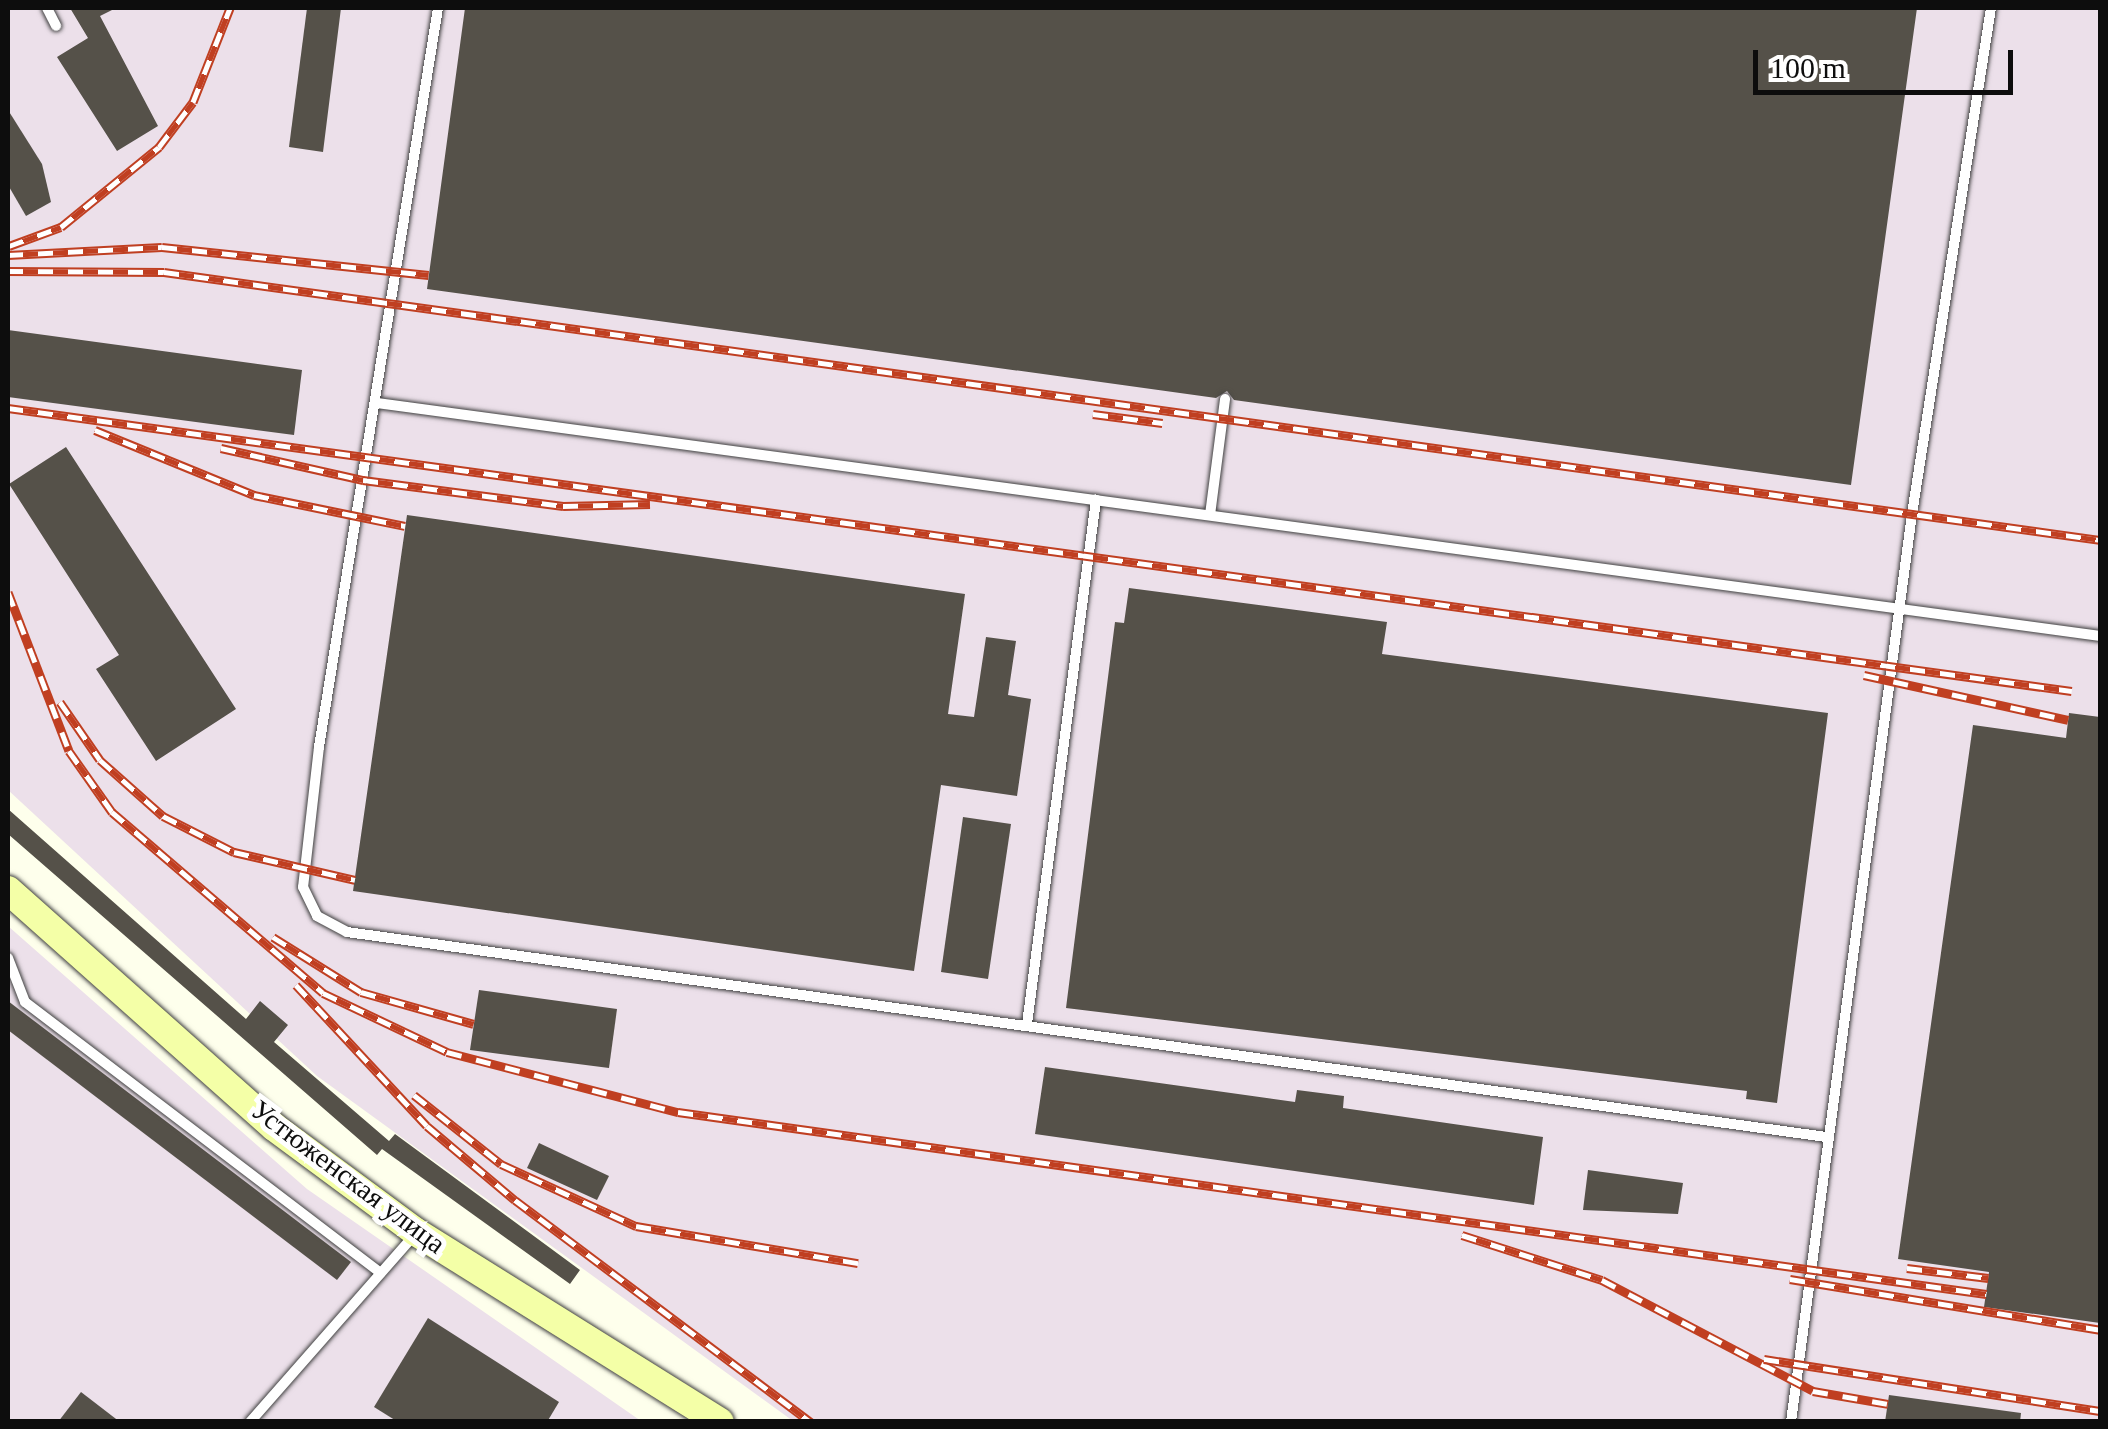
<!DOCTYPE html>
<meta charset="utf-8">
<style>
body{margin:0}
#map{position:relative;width:2108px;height:1429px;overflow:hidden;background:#feffec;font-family:"Times New Roman",serif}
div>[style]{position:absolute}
.industrial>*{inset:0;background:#ece0ea}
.building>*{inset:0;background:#555149}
.roads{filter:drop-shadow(0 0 2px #404040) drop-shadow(0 0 2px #404040)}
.lane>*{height:10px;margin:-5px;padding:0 5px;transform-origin:5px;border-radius:5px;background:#fff}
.secondary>*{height:28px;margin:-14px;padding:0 14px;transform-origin:14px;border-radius:14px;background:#f4ffa7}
.rail>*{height:9px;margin-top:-4.5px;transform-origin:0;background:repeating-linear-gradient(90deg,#fff 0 15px,#c03f21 0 30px);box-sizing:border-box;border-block:2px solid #c03f21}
span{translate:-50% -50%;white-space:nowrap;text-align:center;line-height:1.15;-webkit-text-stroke:10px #fff;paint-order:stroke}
.street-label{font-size:28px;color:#0d0d0d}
.frame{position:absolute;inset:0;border:10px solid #0d0d0d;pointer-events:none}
.scale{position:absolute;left:1753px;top:50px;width:260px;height:45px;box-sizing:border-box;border:5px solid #0d0d0d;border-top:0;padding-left:12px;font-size:30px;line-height:35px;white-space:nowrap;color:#0d0d0d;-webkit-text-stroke:8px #fff;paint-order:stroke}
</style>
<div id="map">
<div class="industrial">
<div style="clip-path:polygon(8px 8px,2100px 8px,2100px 1421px,793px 1421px,317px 1076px,8px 790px)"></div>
<div style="clip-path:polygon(8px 926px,307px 1189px,641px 1421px,8px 1421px)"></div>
</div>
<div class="building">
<div style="clip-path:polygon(70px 8px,116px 8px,100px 16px,158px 126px,117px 151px,57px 57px,88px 38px)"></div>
<div style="clip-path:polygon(307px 8px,341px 8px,323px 152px,289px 147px)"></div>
<div style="clip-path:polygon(465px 8px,1917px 8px,1851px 485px,1234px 400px,1227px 391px,1216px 398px,427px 289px)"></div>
<div style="clip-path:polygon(8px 110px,42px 164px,51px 202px,26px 216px,8px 185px)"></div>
<div style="clip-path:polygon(8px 330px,302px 370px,294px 435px,8px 397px)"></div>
<div style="clip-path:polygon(66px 447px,236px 709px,156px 761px,96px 669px,119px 655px,9px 484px)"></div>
<div style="clip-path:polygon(407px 515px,965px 594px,948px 714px,974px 717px,986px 637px,1016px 641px,1008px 695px,1031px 699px,1017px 796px,941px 785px,914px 971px,353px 891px)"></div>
<div style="clip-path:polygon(1129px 588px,1387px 622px,1382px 654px,1828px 713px,1777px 1103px,1746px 1099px,1747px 1091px,1066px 1008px,1115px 622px,1124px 623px)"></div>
<div style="clip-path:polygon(2069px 713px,2100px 717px,2100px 1323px,1984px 1307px,1989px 1272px,1898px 1259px,1973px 725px,2066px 738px)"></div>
<div style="clip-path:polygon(8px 809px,246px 1019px,260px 1001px,288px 1025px,274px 1042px,389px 1141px,395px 1134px,580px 1270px,570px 1284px,382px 1149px,377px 1155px,8px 834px)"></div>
<div style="clip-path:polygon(963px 817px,1011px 824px,988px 979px,941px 972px)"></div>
<div style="clip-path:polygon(479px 990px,617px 1009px,609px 1068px,470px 1050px)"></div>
<div style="clip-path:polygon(8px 1001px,351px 1262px,337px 1280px,8px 1030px)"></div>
<div style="clip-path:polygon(1045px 1067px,1295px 1102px,1297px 1090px,1344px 1096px,1343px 1108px,1543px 1137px,1534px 1205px,1035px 1134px)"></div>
<div style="clip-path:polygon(539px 1143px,609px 1176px,597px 1200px,527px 1168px)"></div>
<div style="clip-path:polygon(1588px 1170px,1683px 1183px,1678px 1214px,1583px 1210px)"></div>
<div style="clip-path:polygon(428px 1318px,559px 1402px,547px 1422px,398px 1422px,374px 1407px)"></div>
<div style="clip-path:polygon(81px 1392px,120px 1422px,58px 1422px)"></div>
<div style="clip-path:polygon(1889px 1395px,2021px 1413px,2020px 1422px,1885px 1422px)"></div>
</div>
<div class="roads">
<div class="lane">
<div style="left:47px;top:8px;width:20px;rotate:63deg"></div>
<div style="left:438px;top:8px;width:749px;rotate:99.15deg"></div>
<div style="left:319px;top:747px;width:141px;rotate:96.5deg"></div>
<div style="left:303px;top:887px;width:32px;rotate:64deg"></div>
<div style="left:317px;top:916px;width:34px;rotate:28deg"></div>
<div style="left:347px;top:932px;width:1493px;rotate:7.89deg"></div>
<div style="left:377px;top:403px;width:1739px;rotate:7.7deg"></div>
<div style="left:1210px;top:515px;width:117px;rotate:-82.6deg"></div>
<div style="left:8px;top:958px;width:47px;rotate:68.9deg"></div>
<div style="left:25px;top:1002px;width:447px;rotate:37.3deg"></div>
<div style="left:1027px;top:1024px;width:529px;rotate:-82.5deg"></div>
<div style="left:250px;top:1422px;width:252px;rotate:-48.7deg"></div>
<div style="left:1791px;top:1422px;width:916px;rotate:-82.41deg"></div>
<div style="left:1912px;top:514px;width:512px;rotate:-81.13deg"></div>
</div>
<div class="secondary">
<div style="left:8px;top:890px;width:356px;rotate:41.7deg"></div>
<div style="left:274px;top:1127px;width:177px;rotate:36.5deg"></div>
<div style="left:416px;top:1232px;width:358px;rotate:32deg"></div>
</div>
</div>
<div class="rail">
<div style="left:9px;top:246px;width:55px;rotate:-20.1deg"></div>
<div style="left:61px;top:227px;width:127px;rotate:-39.2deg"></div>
<div style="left:159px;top:147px;width:56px;rotate:-52.9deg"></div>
<div style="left:193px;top:102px;width:101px;rotate:-68.5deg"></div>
<div style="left:8px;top:255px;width:154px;rotate:-3deg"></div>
<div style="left:162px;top:247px;width:268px;rotate:6deg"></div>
<div style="left:8px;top:271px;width:156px;rotate:0.4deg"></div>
<div style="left:164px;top:272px;width:1954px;rotate:7.88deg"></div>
<div style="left:8px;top:408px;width:2083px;rotate:7.81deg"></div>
<div style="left:1093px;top:414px;width:70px;rotate:7.4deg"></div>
<div style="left:95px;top:430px;width:172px;rotate:22.2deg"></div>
<div style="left:254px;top:495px;width:154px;rotate:11.6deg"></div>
<div style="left:221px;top:448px;width:146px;rotate:12.7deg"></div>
<div style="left:363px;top:480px;width:202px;rotate:7.4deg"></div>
<div style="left:563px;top:506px;width:87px;rotate:-1.3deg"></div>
<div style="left:8px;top:592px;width:170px;rotate:69deg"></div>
<div style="left:69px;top:751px;width:75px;rotate:54.8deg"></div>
<div style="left:112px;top:812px;width:278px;rotate:40.6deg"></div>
<div style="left:323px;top:993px;width:137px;rotate:25.4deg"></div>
<div style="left:447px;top:1052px;width:239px;rotate:14.6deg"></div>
<div style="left:678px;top:1112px;width:1321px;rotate:7.92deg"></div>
<div style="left:1864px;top:675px;width:209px;rotate:12.4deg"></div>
<div style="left:60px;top:702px;width:70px;rotate:55.4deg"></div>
<div style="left:100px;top:760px;width:84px;rotate:41.6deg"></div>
<div style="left:163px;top:816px;width:80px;rotate:26.9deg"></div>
<div style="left:234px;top:852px;width:124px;rotate:13deg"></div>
<div style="left:273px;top:937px;width:104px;rotate:32deg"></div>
<div style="left:361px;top:992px;width:117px;rotate:15.8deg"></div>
<div style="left:296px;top:985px;width:192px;rotate:47.1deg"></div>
<div style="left:427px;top:1126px;width:115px;rotate:40.1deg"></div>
<div style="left:515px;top:1200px;width:370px;rotate:36.9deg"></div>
<div style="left:414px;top:1095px;width:111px;rotate:38.4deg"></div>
<div style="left:501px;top:1164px;width:149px;rotate:24.7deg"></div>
<div style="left:636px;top:1226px;width:225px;rotate:9.5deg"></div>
<div style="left:1462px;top:1235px;width:147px;rotate:17.8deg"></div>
<div style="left:1602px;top:1280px;width:238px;rotate:27.7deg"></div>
<div style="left:1813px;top:1391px;width:76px;rotate:9.8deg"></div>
<div style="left:1907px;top:1268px;width:82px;rotate:7deg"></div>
<div style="left:1790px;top:1279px;width:314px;rotate:9.3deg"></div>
<div style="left:1764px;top:1359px;width:340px;rotate:8.8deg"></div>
</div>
<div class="street-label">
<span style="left:348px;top:1177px;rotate:37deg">Устюженская улица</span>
</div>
<div class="frame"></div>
<div class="scale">100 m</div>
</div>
